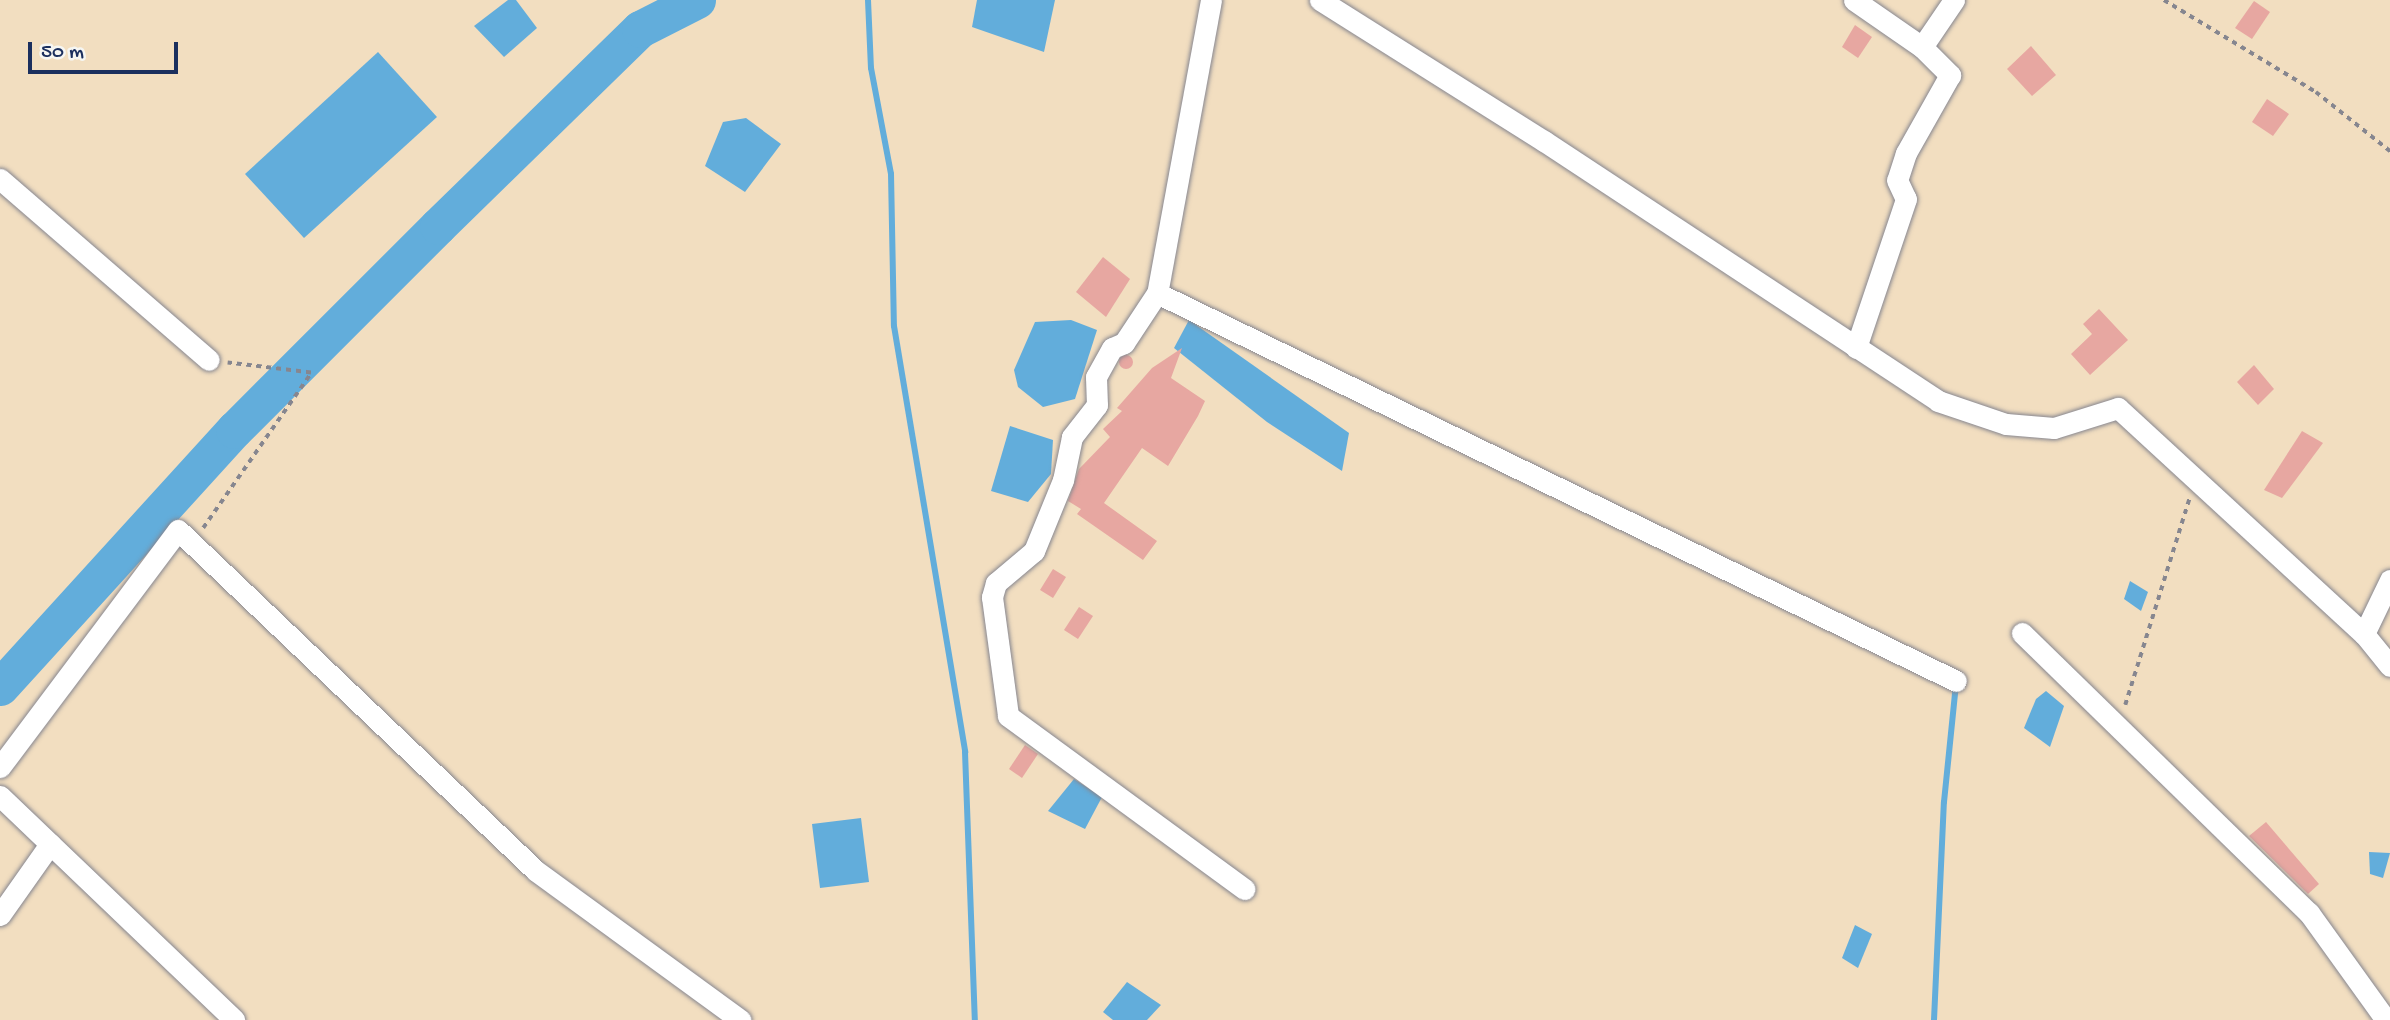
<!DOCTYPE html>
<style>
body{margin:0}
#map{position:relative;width:2390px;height:1020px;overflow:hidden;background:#f2dec0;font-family:"Gochi Hand",sans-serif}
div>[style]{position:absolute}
.water>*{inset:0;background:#62addb}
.stream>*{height:6px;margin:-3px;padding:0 3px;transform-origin:3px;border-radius:3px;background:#62addb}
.river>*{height:37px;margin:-18.5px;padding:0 18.5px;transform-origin:18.5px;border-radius:18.5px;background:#62addb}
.building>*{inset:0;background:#e7a7a1}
.round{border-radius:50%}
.path>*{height:3.5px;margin-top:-1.75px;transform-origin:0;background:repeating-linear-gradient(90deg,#86868f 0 5px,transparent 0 10px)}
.roads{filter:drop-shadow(0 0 2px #86868f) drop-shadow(0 0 2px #86868f)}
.street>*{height:21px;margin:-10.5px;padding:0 10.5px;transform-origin:10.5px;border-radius:10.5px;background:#fff}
span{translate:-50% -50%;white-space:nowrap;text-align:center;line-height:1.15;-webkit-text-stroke:7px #f6f6f2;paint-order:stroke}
.scale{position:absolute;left:28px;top:42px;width:150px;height:32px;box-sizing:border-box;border:4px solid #1b2f5e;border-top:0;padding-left:9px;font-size:21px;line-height:24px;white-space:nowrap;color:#1b2f5e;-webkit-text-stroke:5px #f6f6f2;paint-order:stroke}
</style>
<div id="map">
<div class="water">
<div style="clip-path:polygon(508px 0,516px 0,537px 28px,504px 57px,474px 26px)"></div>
<div style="clip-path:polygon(977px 0,1055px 0,1044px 52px,972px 27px)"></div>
<div style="clip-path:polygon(378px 52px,437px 117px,304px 238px,245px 174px)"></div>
<div style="clip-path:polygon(746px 118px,781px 144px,745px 192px,705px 166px,723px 122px)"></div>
<div style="clip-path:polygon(1071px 320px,1097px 330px,1075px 399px,1043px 407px,1018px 387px,1014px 370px,1035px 322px)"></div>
<div style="clip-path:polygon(1189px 320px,1349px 433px,1342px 471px,1267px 422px,1174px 348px)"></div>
<div style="clip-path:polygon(1010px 426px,1053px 440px,1051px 474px,1028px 502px,991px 491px)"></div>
<div style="clip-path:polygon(2130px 581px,2148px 592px,2141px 611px,2124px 599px)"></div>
<div style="clip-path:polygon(2046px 691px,2064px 706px,2050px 747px,2024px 728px,2036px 699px)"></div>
<div style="clip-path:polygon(1074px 779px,1102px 797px,1085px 829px,1048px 811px)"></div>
<div style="clip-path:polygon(861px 818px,869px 882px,820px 888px,812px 824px)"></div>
<div style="clip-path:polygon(2369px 852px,2390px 853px,2383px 878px,2370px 874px)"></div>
<div style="clip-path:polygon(1855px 925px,1872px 934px,1858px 968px,1842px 958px)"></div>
<div style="clip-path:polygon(1127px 982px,1161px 1005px,1147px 1020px,1113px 1020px,1103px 1012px)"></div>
</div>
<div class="stream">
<div style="left:868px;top:0;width:68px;rotate:87.5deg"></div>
<div style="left:871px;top:68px;width:108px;rotate:79.3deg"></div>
<div style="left:891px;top:174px;width:152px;rotate:88.9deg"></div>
<div style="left:894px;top:326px;width:432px;rotate:80.5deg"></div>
<div style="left:965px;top:752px;width:268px;rotate:87.9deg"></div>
<div style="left:1934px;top:1020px;width:218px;rotate:-87.4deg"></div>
<div style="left:1944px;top:802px;width:120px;rotate:-84.2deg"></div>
</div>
<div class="river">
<div style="left:0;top:687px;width:348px;rotate:-47.7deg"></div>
<div style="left:234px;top:430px;width:288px;rotate:-45deg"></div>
<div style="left:438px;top:226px;width:282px;rotate:-44.3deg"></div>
<div style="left:640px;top:29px;width:64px;rotate:-27deg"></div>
</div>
<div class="building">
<div style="clip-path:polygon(2254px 1px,2270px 12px,2252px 39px,2235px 28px)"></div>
<div style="clip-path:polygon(1855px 25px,1872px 37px,1858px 58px,1842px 47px)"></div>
<div style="clip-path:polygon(2031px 46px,2056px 75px,2032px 96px,2007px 69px)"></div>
<div style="clip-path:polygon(2267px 99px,2289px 114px,2273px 136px,2252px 122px)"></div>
<div style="clip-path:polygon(1103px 257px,1130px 279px,1106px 317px,1076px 292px)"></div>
<div style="clip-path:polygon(2099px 309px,2128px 340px,2090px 375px,2071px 354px,2092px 334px,2083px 324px)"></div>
<div style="clip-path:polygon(1182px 348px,1171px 378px,1205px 401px,1198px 416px,1168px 466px,1142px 448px,1104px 503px,1157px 541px,1143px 560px,1077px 514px,1081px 509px,1068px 501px,1079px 469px,1110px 437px,1103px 429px,1122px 411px,1117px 408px,1152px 368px)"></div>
<div class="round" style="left:1119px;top:355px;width:14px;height:14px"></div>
<div style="clip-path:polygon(2254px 365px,2274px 389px,2258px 405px,2237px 382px)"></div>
<div style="clip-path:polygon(2302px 431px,2323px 443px,2282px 498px,2264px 490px)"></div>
<div style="clip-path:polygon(1053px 569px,1066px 577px,1053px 598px,1040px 590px)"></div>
<div style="clip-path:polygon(1079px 607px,1093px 616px,1078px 639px,1064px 630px)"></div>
<div style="clip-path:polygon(1025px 745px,1038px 754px,1022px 778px,1009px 769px)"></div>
<div style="clip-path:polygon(2266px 822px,2319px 884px,2308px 894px,2249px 836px)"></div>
</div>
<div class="path">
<div style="left:2164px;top:0;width:178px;rotate:31.2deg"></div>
<div style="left:2316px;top:92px;width:95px;rotate:38.6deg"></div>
<div style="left:203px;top:528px;width:189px;rotate:-55.1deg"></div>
<div style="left:311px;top:373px;width:84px;rotate:-173.1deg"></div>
<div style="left:2125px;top:705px;width:216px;rotate:-72.7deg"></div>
</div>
<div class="roads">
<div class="street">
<div style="left:1211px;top:0;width:298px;rotate:100.4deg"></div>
<div style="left:1157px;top:293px;width:60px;rotate:123.4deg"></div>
<div style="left:1124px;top:343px;width:13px;rotate:157deg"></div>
<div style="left:1112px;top:348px;width:33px;rotate:119deg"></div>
<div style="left:1096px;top:377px;width:28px;rotate:88deg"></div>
<div style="left:1097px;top:405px;width:41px;rotate:128deg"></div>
<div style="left:1072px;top:437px;width:44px;rotate:101.8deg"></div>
<div style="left:1063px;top:480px;width:77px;rotate:112.2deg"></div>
<div style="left:1034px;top:551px;width:50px;rotate:139.9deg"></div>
<div style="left:996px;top:583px;width:15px;rotate:106deg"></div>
<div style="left:992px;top:597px;width:120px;rotate:82.3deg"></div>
<div style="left:1008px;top:716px;width:293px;rotate:36.2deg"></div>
<div style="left:1320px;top:0;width:265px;rotate:32.2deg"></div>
<div style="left:1544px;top:141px;width:472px;rotate:33.4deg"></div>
<div style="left:1938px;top:401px;width:72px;rotate:18.7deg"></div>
<div style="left:2006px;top:424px;width:48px;rotate:4.8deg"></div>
<div style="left:2054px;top:428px;width:67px;rotate:-17.4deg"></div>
<div style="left:2118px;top:408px;width:334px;rotate:42.6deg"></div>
<div style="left:2364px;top:634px;width:41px;rotate:50.9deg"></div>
<div style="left:1854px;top:0;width:83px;rotate:34.7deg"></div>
<div style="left:1922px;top:47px;width:40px;rotate:45deg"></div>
<div style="left:1950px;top:75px;width:90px;rotate:119.4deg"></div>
<div style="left:1906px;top:153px;width:28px;rotate:108deg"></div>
<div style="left:1897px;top:180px;width:21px;rotate:65deg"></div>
<div style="left:1906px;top:199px;width:157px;rotate:108.6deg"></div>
<div style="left:1922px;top:47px;width:57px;rotate:-55.8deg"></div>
<div style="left:0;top:179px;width:276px;rotate:40.9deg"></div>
<div style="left:1157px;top:293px;width:888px;rotate:25.9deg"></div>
<div style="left:2022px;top:633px;width:401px;rotate:44.3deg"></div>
<div style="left:2309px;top:913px;width:132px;rotate:54.3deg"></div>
<div style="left:2364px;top:634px;width:60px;rotate:-64.3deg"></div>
<div style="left:0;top:767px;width:296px;rotate:-53.1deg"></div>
<div style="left:178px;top:530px;width:494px;rotate:43.6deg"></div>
<div style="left:536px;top:871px;width:253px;rotate:36.1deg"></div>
<div style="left:0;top:796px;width:324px;rotate:43.7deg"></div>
<div style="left:0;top:915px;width:87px;rotate:-54.8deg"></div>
</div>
</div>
<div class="scale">50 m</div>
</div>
